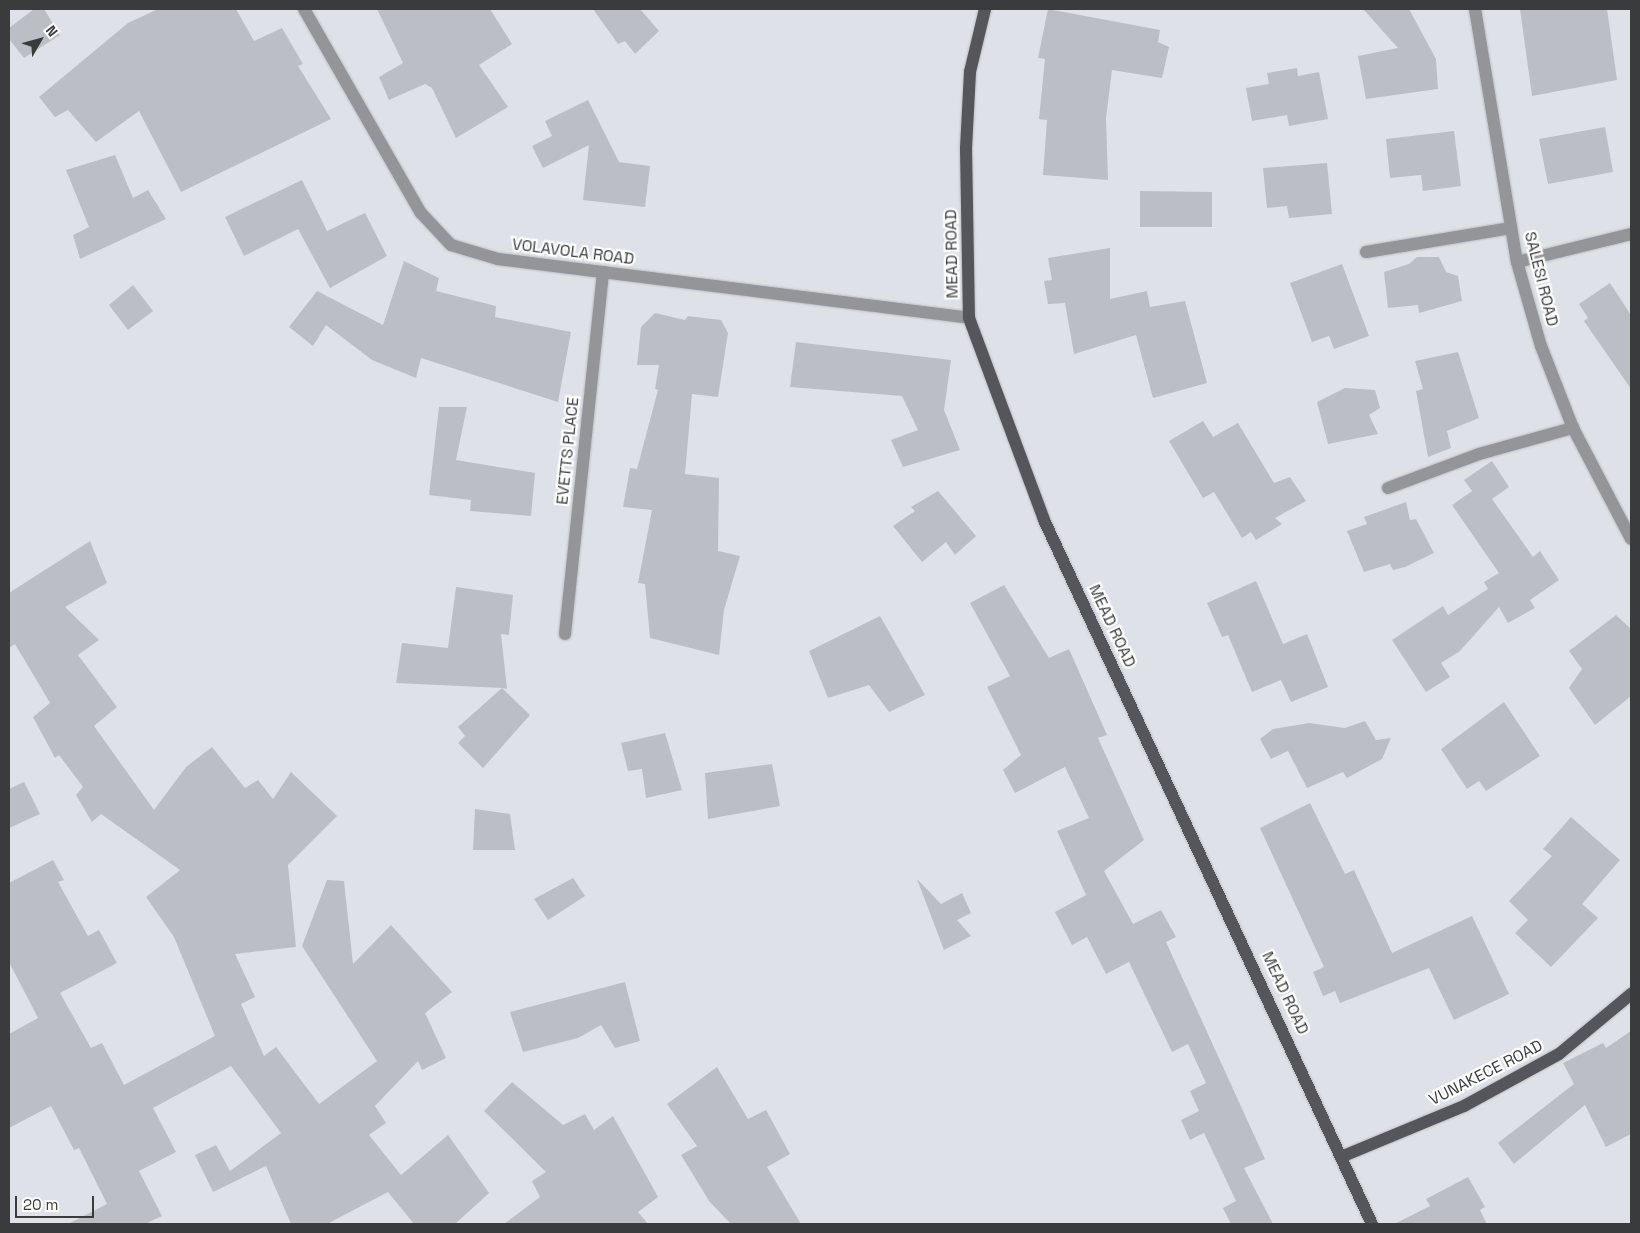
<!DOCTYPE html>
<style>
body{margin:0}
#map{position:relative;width:1640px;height:1233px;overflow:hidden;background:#dee2e8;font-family:"Space Grotesk",sans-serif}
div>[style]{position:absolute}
.building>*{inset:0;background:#bbbfc5}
.roads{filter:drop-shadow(0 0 1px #babdc2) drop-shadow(0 0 1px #babdc2)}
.minor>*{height:12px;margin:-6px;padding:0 6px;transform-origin:6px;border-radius:6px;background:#939598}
.major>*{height:12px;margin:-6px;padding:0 6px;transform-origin:6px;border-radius:6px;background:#54565b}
span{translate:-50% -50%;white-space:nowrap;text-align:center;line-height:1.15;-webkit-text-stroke:4.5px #fff;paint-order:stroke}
.street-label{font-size:16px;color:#393b3d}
.frame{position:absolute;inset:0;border:10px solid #393b3d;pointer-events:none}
.north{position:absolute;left:15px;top:15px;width:50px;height:50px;-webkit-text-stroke:4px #fff;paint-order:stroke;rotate:52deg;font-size:14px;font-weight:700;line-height:20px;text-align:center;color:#393b3d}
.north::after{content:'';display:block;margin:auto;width:18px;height:22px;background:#393b3d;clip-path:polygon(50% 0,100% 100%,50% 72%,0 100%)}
.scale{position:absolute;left:15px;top:1196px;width:79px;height:22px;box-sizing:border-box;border:2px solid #393b3d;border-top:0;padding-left:6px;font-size:15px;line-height:18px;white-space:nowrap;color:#393b3d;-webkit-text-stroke:4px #fff;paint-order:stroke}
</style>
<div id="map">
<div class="building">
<div style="clip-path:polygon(34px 9px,44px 9px,60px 35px,24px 58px,9px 39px,9px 28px)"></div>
<div style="clip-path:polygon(158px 9px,236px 9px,254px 41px,282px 28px,303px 64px,298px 66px,331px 119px,181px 192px,139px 111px,96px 142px,68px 110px,55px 117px,39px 97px,128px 23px)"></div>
<div style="clip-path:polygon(377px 9px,490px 9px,512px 44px,479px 65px,508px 107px,456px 138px,432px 88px,425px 84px,389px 100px,379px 77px,403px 63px)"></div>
<div style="clip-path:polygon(593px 9px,640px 9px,659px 31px,635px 54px,625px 41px,618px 44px)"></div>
<div style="clip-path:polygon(1048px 9px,1160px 30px,1158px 42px,1169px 47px,1162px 78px,1112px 70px,1106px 118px,1108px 180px,1043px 175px,1047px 120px,1039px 119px,1045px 59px,1038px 58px)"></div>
<div style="clip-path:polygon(1363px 9px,1409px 9px,1436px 59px,1438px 89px,1366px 99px,1358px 56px,1398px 48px)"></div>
<div style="clip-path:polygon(1520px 9px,1607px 9px,1617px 80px,1532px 96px)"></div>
<div style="clip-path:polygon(1297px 68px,1298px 76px,1319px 72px,1328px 119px,1289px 126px,1287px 115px,1252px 121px,1246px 88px,1269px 84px,1267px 73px)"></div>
<div style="clip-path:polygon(588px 100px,619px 162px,650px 166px,645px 207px,583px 200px,589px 145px,543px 168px,532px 146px,552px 136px,545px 121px)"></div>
<div style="clip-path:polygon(1605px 127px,1613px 172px,1548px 184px,1539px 139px)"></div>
<div style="clip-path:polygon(1454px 131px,1461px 186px,1423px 191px,1421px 175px,1390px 178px,1386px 139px)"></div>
<div style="clip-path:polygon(115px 155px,133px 198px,148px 190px,166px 219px,80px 259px,73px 235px,89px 227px,66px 170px)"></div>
<div style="clip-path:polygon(1327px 163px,1332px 214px,1289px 218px,1287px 206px,1267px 208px,1263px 168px)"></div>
<div style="clip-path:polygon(302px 180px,327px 231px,365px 213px,387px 256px,330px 288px,298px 229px,244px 256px,225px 217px)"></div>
<div style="clip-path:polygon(1140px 191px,1212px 192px,1212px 227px,1140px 227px)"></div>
<div style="clip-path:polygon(1110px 248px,1110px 299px,1147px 291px,1150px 307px,1185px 301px,1207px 383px,1153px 398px,1136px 335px,1074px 354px,1065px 303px,1048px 304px,1044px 281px,1052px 280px,1048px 258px)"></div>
<div style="clip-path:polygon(1417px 257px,1439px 257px,1446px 272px,1458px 276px,1462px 301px,1419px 313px,1418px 305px,1388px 308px,1384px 272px,1409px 264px)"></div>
<div style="clip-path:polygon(404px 261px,439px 278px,436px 291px,496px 306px,495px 317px,571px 332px,558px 402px,421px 358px,416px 378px,372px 360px,326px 325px,313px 346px,289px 327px,317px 291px,383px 325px)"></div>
<div style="clip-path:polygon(1342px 264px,1369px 336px,1334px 349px,1329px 336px,1312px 342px,1290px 283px)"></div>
<div style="clip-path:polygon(1610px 283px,1631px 315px,1631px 389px,1584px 321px,1588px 318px,1579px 304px)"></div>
<div style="clip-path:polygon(133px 285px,153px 311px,128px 330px,109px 305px)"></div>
<div style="clip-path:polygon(655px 313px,685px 320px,688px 316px,721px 320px,728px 333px,718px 397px,692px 394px,685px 474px,719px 478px,718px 551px,740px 556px,724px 610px,719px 655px,650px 638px,645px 584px,638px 583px,652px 510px,623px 507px,630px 468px,637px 469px,658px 390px,655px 389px,659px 365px,637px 365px,641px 327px)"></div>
<div style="clip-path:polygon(796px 342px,951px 360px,944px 410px,960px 450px,903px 467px,891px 440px,918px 430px,902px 396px,790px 387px)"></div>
<div style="clip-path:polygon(1458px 352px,1479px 418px,1447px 431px,1451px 448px,1428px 457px,1416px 391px,1423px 389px,1415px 361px)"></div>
<div style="clip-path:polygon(1345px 388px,1375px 390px,1380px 408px,1369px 415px,1378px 434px,1328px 444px,1317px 402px)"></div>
<div style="clip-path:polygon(439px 407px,467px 407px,456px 460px,535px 473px,531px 516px,470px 511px,471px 500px,429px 495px)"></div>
<div style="clip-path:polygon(1203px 421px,1213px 437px,1238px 423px,1274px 483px,1290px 477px,1306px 501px,1275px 518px,1282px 524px,1256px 540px,1251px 532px,1242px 538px,1214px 492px,1203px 498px,1169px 441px)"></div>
<div style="clip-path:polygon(1492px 461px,1509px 487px,1492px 499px,1533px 557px,1540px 551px,1559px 580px,1530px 600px,1535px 608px,1508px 623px,1499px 607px,1460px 651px,1441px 663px,1450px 677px,1426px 692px,1392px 640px,1443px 606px,1448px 615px,1488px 589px,1484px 582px,1499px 573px,1452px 505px,1472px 491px,1464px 480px)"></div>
<div style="clip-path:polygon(938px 491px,976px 536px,955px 555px,946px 542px,922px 562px,893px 526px,915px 511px,911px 507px)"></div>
<div style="clip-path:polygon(1406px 502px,1410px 520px,1416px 519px,1434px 553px,1405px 567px,1393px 570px,1390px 564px,1364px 572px,1347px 531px,1367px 524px,1364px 517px)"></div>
<div style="clip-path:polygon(90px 541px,107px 583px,65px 607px,99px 640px,78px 655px,117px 707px,94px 726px,154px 810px,186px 767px,212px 747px,245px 788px,258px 780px,273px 799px,291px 772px,337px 816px,288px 865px,296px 947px,235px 954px,255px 997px,241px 1004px,264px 1056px,276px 1047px,319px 1104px,377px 1061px,302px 946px,327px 880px,344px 881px,353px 964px,391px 925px,452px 992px,425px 1013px,446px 1058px,422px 1070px,418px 1061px,375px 1106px,386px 1123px,369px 1135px,401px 1175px,448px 1135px,489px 1193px,455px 1224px,414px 1224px,388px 1192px,327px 1224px,291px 1224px,266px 1166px,213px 1192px,195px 1155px,216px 1145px,230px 1171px,281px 1133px,231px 1066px,153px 1108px,176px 1152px,139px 1171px,162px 1216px,145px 1224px,68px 1224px,107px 1204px,79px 1148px,74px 1150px,51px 1106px,9px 1128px,9px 1034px,38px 1018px,9px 962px,9px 883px,53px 860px,64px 880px,58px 882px,88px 936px,99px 930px,117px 963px,60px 993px,91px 1048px,102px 1043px,124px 1085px,215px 1036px,174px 937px,146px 897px,180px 870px,101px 814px,92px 822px,76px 795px,83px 787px,59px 755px,55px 758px,33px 717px,50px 703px,15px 644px,9px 648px,9px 593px)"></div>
<div style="clip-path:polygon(1256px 581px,1283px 644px,1307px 634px,1328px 687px,1291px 702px,1281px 680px,1252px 692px,1228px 635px,1222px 637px,1207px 603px)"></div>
<div style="clip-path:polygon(1004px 585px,1049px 658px,1069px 649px,1107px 735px,1098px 738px,1144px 840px,1104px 871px,1133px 924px,1161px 910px,1176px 937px,1166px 942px,1265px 1159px,1244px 1168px,1273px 1224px,1231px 1224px,1223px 1208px,1236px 1201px,1204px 1133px,1190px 1140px,1181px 1120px,1199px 1111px,1190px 1091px,1206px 1083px,1188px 1044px,1172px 1052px,1129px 962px,1106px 974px,1087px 937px,1072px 945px,1055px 912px,1086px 895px,1057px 831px,1089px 818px,1065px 767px,1015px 793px,1003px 770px,1021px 755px,987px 687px,1010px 676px,970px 603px)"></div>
<div style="clip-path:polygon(456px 587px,513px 595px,509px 635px,501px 634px,507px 689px,502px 688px,530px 715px,483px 768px,458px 743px,465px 736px,458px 727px,502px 688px,396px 683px,402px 643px,448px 648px)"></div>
<div style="clip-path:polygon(1616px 615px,1631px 629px,1631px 696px,1595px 725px,1569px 688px,1582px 669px,1569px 651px)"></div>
<div style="clip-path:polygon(880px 616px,925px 695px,889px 712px,869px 685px,828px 698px,809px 651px)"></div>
<div style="clip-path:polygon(1504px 702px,1540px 756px,1486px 791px,1479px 781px,1467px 789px,1441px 749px)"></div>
<div style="clip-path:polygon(1365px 721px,1376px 740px,1391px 738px,1382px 759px,1347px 778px,1343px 772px,1307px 788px,1288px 751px,1271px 759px,1260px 739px,1273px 729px,1309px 723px,1345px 728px)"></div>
<div style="clip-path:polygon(665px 733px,682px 790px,646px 798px,642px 769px,628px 771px,621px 743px)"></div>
<div style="clip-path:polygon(772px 764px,780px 806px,708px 819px,705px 773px)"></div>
<div style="clip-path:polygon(24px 782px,40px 814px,9px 828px,9px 789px)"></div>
<div style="clip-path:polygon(1310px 803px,1345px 874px,1354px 870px,1392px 953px,1472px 916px,1509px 994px,1454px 1020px,1429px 968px,1340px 1003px,1335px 991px,1323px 996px,1313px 972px,1324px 967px,1260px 828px)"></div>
<div style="clip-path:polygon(475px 809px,510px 814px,515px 850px,473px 850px)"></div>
<div style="clip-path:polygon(1571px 817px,1620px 860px,1582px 904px,1598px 918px,1551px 967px,1515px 933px,1528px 920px,1509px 901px,1552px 856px,1543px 849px)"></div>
<div style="clip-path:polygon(573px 878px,585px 896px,548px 920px,534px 899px)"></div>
<div style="clip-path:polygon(917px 879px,941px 904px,962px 893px,971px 913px,957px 920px,971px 936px,944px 950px)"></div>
<div style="clip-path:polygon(625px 982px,640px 1041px,615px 1048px,601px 1025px,578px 1038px,523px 1052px,510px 1012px)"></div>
<div style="clip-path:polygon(1631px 1031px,1631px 1134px,1606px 1147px,1585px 1105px,1514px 1164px,1498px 1143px,1574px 1084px,1563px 1063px,1603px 1043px,1606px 1048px)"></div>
<div style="clip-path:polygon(717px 1067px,748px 1119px,766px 1110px,790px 1154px,767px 1167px,801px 1224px,731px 1224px,709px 1201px,681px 1155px,697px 1146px,667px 1104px)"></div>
<div style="clip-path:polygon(512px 1082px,563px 1125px,585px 1114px,594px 1130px,613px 1116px,658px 1197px,638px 1212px,648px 1224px,504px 1224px,540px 1197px,532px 1181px,546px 1172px,484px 1111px)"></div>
<div style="clip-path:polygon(1468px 1177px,1485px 1207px,1480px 1210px,1487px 1224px,1394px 1224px,1430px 1206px,1426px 1199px)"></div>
</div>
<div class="roads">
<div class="minor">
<div style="left:304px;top:9px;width:235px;rotate:60.2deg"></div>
<div style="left:421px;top:213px;width:44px;rotate:46.8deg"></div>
<div style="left:451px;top:245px;width:49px;rotate:16.6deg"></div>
<div style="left:498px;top:259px;width:475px;rotate:7.1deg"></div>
<div style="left:1475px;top:9px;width:256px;rotate:80.6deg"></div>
<div style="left:1517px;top:262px;width:87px;rotate:74.1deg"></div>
<div style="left:1541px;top:346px;width:88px;rotate:68.7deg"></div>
<div style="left:1573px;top:428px;width:125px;rotate:62.4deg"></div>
<div style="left:1366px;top:252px;width:147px;rotate:-9.4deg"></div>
<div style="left:1517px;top:262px;width:117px;rotate:-13.8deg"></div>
<div style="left:1388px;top:488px;width:97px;rotate:-20.5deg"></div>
<div style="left:1479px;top:454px;width:98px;rotate:-15.5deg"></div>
<div style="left:565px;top:634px;width:364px;rotate:-84deg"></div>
</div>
<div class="major">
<div style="left:985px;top:9px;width:65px;rotate:103.4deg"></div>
<div style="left:970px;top:72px;width:76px;rotate:93deg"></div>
<div style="left:966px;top:148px;width:170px;rotate:89deg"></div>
<div style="left:969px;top:318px;width:215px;rotate:69.6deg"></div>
<div style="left:1044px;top:520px;width:777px;rotate:65.02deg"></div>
<div style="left:1341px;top:1157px;width:133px;rotate:-22.5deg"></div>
<div style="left:1464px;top:1106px;width:108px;rotate:-28.7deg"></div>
<div style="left:1559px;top:1054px;width:94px;rotate:-39.8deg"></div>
</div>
</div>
<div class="street-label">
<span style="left:573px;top:252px;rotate:7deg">VOLAVOLA ROAD</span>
<span style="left:952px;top:254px;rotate:-91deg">MEAD ROAD</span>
<span style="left:1541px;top:279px;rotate:76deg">SALESI ROAD</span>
<span style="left:568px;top:451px;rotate:-84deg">EVETTS PLACE</span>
<span style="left:1112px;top:626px;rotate:65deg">MEAD ROAD</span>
<span style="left:1285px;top:993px;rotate:65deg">MEAD ROAD</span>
<span style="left:1486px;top:1073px;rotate:-27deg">VUNAKECE ROAD</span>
</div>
<div class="frame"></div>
<div class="north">N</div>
<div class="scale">20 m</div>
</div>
